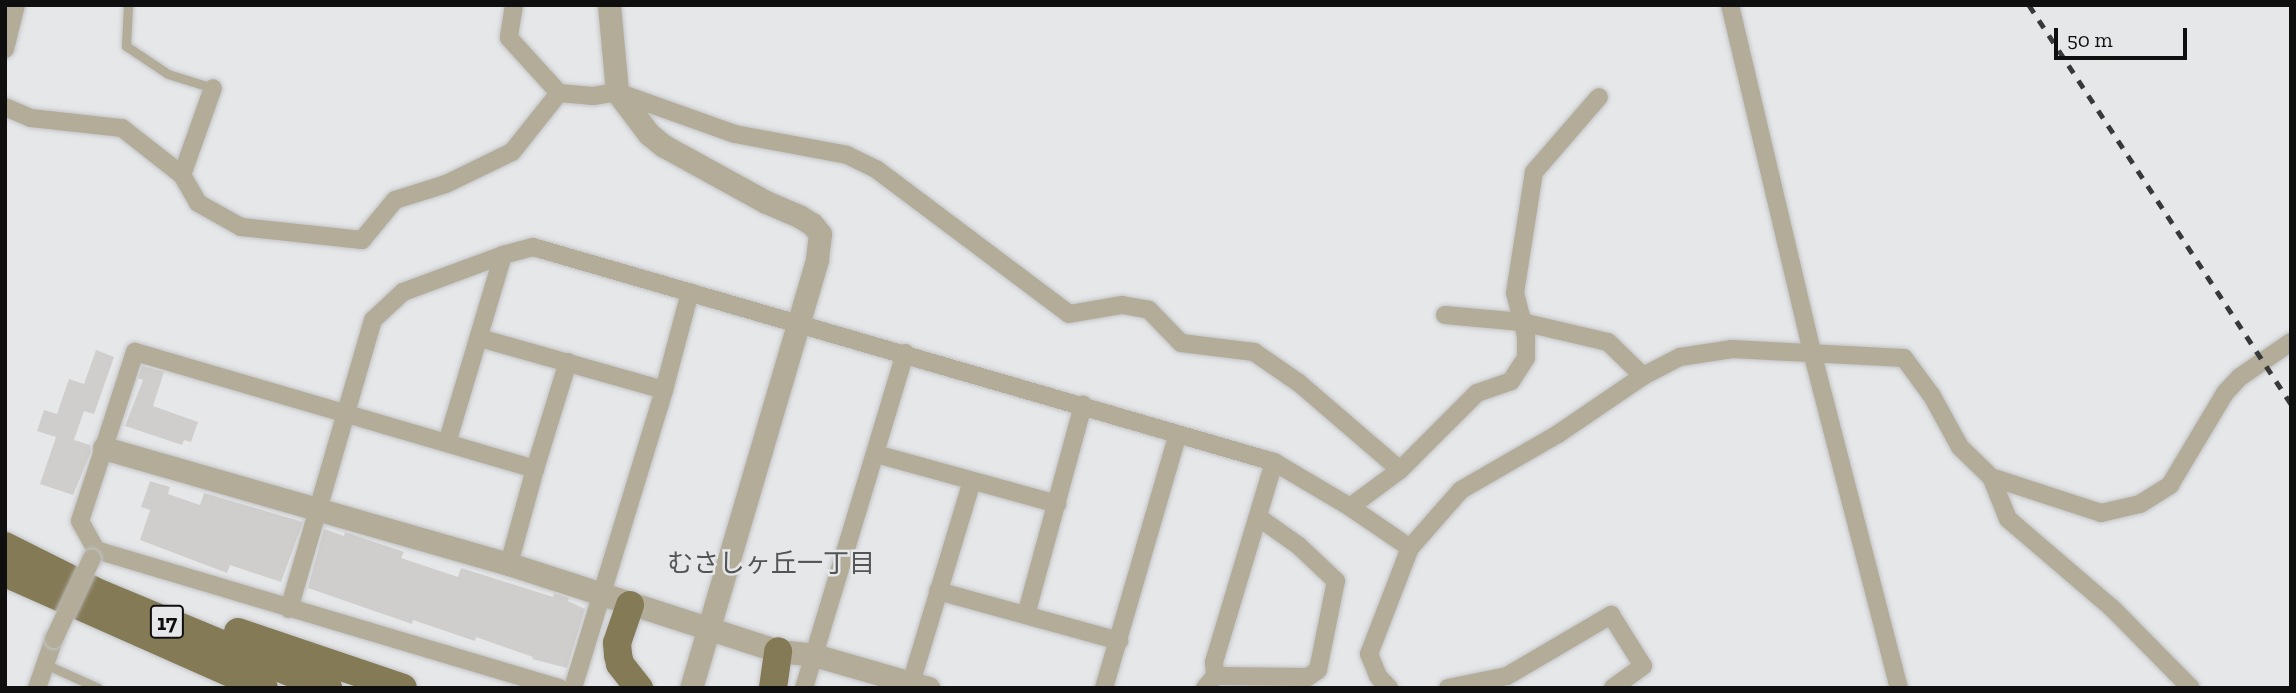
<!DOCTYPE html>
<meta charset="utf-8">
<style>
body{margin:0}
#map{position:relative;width:2296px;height:693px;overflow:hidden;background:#e5e7e9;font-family:"Zilla Slab","Noto Sans JP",serif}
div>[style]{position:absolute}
.building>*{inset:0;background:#d0cecc}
.roads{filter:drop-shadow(0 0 2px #c3c4c6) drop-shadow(0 0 2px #c3c4c6)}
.service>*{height:9px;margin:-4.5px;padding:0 4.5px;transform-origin:4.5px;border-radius:4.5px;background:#b2ac98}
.minor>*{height:18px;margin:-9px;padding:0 9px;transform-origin:9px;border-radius:9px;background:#b2ac98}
.tertiary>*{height:23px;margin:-11.5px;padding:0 11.5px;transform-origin:11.5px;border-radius:11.5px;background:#b2ac98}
.primary>*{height:28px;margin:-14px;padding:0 14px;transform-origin:14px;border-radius:14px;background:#857a56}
.rail>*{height:5px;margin-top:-2.5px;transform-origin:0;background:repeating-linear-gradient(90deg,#373839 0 9px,transparent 0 18px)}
.bridges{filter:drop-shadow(0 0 2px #c3c4c6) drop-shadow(0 0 2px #c3c4c6)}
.minor-bridge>*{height:18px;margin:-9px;padding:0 9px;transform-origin:9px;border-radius:9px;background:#b2ac98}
span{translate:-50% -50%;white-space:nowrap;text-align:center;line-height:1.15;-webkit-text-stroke:5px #e5e7e9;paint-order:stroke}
.shield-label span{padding:2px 5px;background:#e5e7e9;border:2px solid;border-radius:5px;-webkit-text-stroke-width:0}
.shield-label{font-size:23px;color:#0f0f10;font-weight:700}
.neighbourhood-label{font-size:26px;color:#535456}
.frame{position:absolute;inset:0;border:7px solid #0f0f10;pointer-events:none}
.scale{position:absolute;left:2054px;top:28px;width:133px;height:32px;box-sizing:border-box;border:4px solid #0f0f10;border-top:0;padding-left:9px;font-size:21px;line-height:24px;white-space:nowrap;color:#0f0f10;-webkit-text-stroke:5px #e5e7e9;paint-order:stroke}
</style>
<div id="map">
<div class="building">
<div style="clip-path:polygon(96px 350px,114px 357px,94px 414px,84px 411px,74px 440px,90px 445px,91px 452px,73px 495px,40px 484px,56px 437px,37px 431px,44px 410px,57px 414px,69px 379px,84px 384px)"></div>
<div style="clip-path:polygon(142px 366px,164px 372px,153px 406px,198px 422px,191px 442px,184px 440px,182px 445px,125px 426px,143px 380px,138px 378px)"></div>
<div style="clip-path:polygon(150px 481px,170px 487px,168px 494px,200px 505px,204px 493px,303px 522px,281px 582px,230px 565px,227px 573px,140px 540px,150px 510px,141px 507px)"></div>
<div style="clip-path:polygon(324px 529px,344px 536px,345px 532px,404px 552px,401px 558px,458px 577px,461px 568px,553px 597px,554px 593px,569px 598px,568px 601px,585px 609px,567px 668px,532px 659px,533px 657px,476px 637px,475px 641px,413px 620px,412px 624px,308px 588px)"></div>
</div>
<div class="roads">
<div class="service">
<div style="left:128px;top:5px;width:41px;rotate:92.8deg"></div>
<div style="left:126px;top:46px;width:50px;rotate:33.7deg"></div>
<div style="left:168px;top:74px;width:47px;rotate:17.3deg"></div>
<div style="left:45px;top:664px;width:58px;rotate:24.4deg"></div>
</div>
<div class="minor">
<div style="left:514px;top:5px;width:33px;rotate:99deg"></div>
<div style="left:509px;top:38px;width:74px;rotate:47.7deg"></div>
<div style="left:559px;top:93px;width:34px;rotate:5deg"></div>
<div style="left:593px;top:96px;width:24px;rotate:-9deg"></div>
<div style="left:617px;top:92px;width:125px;rotate:19.6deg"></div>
<div style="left:735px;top:134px;width:114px;rotate:10.6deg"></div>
<div style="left:847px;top:155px;width:32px;rotate:26deg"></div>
<div style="left:876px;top:169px;width:241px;rotate:36.9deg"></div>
<div style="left:1069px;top:314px;width:54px;rotate:-9.6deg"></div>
<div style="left:1122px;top:305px;width:27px;rotate:10deg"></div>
<div style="left:1149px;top:310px;width:46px;rotate:45.9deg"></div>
<div style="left:1181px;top:343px;width:74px;rotate:7deg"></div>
<div style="left:1254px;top:352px;width:55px;rotate:34.6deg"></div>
<div style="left:1299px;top:383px;width:133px;rotate:40.7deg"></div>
<div style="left:1730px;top:5px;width:357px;rotate:76.7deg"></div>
<div style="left:1812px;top:352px;width:347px;rotate:75.5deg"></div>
<div style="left:5px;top:49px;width:45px;rotate:-76deg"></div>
<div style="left:5px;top:107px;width:28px;rotate:23deg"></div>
<div style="left:31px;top:118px;width:92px;rotate:6.3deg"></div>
<div style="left:122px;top:128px;width:76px;rotate:38.1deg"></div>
<div style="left:182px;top:175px;width:32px;rotate:60deg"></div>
<div style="left:198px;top:203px;width:49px;rotate:29.2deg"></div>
<div style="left:241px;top:227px;width:122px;rotate:6.1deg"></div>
<div style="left:362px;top:240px;width:52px;rotate:-50.5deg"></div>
<div style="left:395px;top:200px;width:53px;rotate:-17.4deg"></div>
<div style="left:446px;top:184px;width:73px;rotate:-25.9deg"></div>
<div style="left:512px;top:152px;width:75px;rotate:-51.5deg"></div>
<div style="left:182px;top:175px;width:92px;rotate:-70.4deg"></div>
<div style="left:1445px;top:315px;width:77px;rotate:5.2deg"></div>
<div style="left:1522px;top:322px;width:88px;rotate:13.1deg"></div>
<div style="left:1608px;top:342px;width:49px;rotate:44.2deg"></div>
<div style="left:480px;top:338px;width:191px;rotate:15.8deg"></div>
<div style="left:447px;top:443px;width:196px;rotate:-73.4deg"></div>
<div style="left:876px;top:454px;width:188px;rotate:15.4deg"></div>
<div style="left:1991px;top:477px;width:116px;rotate:18.1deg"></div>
<div style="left:2101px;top:513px;width:40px;rotate:-13deg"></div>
<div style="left:2140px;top:504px;width:36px;rotate:-32deg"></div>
<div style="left:2170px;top:485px;width:107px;rotate:-59.1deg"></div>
<div style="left:2225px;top:393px;width:22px;rotate:-47deg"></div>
<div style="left:2240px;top:377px;width:62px;rotate:-34.5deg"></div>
<div style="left:1350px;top:507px;width:62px;rotate:-36.5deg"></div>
<div style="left:1400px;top:470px;width:109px;rotate:-45deg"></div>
<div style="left:1477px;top:393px;width:36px;rotate:-19deg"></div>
<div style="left:1511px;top:381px;width:27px;rotate:-57deg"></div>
<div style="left:1526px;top:358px;width:22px;rotate:-90deg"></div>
<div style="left:1526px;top:336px;width:44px;rotate:-104.3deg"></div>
<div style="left:1515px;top:293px;width:122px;rotate:-81.1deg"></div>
<div style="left:1534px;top:172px;width:99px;rotate:-49.1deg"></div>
<div style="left:96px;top:550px;width:483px;rotate:16.6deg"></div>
<div style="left:92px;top:558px;width:9px;rotate:-63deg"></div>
<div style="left:96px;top:550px;width:33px;rotate:-119deg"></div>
<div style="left:80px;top:521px;width:178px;rotate:-72deg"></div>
<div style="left:135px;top:352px;width:417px;rotate:16.3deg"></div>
<div style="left:509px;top:564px;width:98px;rotate:-74.7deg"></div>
<div style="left:535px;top:469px;width:112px;rotate:-72.9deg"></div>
<div style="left:938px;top:591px;width:188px;rotate:15.4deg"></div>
<div style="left:289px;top:609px;width:301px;rotate:-73.8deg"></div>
<div style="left:373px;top:320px;width:41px;rotate:-43deg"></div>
<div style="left:403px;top:292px;width:107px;rotate:-20.3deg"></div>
<div style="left:503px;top:255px;width:31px;rotate:-15deg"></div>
<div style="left:533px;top:247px;width:772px;rotate:16.18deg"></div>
<div style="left:1274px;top:462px;width:88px;rotate:30.6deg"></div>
<div style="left:1350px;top:507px;width:73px;rotate:34.3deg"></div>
<div style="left:1026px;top:615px;width:218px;rotate:-74.8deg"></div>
<div style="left:1215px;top:676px;width:93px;rotate:0.6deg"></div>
<div style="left:1308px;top:677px;width:12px;rotate:-35deg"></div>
<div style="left:1318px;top:670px;width:91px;rotate:-78.6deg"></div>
<div style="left:1336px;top:581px;width:51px;rotate:-136.6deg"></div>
<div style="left:1299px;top:546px;width:50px;rotate:-144.7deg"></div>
<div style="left:911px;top:683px;width:211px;rotate:-73.2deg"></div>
<div style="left:37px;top:688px;width:52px;rotate:-70.9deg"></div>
<div style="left:573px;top:688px;width:312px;rotate:-73deg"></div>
<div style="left:664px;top:390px;width:101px;rotate:-75.1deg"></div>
<div style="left:804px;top:688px;width:350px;rotate:-73.2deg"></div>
<div style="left:1104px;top:688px;width:262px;rotate:-73.8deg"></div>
<div style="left:1205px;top:688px;width:16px;rotate:-50deg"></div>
<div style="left:1215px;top:676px;width:14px;rotate:-94deg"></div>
<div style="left:1214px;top:662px;width:209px;rotate:-73.3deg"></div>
<div style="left:1389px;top:688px;width:16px;rotate:-133deg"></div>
<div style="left:1378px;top:676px;width:24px;rotate:-112deg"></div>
<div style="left:1369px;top:654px;width:114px;rotate:-68.9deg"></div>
<div style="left:1410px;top:548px;width:77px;rotate:-48.7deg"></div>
<div style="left:1461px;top:490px;width:112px;rotate:-30deg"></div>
<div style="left:1558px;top:434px;width:103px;rotate:-34.3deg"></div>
<div style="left:1643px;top:376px;width:42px;rotate:-27.2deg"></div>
<div style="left:1680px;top:357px;width:53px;rotate:-8.7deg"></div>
<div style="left:1732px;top:349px;width:172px;rotate:3deg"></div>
<div style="left:1904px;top:358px;width:47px;rotate:53.6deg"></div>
<div style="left:1932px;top:396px;width:58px;rotate:61.2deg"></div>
<div style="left:1960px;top:447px;width:43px;rotate:44.1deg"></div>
<div style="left:1991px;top:477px;width:45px;rotate:68deg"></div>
<div style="left:2008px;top:519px;width:137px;rotate:40.6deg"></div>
<div style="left:2112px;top:608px;width:112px;rotate:45.4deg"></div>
<div style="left:1448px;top:688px;width:60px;rotate:-11.5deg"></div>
<div style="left:1507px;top:676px;width:121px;rotate:-30.4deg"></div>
<div style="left:1611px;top:615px;width:60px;rotate:57.9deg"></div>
<div style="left:1643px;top:666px;width:37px;rotate:144deg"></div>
</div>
<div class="tertiary">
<div style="left:609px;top:5px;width:87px;rotate:84.7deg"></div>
<div style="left:617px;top:92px;width:53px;rotate:52.7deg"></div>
<div style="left:649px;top:134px;width:19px;rotate:39deg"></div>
<div style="left:664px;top:146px;width:116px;rotate:28.8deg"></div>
<div style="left:766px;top:202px;width:36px;rotate:23deg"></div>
<div style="left:799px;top:216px;width:15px;rotate:32deg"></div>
<div style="left:812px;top:224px;width:13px;rotate:51deg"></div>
<div style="left:820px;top:234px;width:26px;rotate:97deg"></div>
<div style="left:817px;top:260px;width:446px;rotate:106.4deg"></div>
<div style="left:104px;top:448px;width:421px;rotate:16deg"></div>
<div style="left:509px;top:564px;width:283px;rotate:17.9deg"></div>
<div style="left:778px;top:651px;width:36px;rotate:6deg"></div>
<div style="left:814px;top:655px;width:119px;rotate:16.1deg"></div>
</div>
<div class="primary">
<div style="left:5px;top:546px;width:107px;rotate:26.6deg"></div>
<div style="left:101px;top:594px;width:246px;rotate:22.5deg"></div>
<div style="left:5px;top:573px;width:283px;rotate:23.9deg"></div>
<div style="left:630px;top:605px;width:40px;rotate:108.9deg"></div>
<div style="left:617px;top:643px;width:12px;rotate:85deg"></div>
<div style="left:618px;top:655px;width:9px;rotate:77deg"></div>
<div style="left:620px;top:664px;width:31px;rotate:52deg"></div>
<div style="left:238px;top:632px;width:174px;rotate:18.7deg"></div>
<div style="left:773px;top:688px;width:37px;rotate:-82deg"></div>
</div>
</div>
<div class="rail">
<div style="left:2029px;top:5px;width:477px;rotate:56.7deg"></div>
</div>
<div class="bridges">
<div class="minor-bridge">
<div style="left:54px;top:639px;width:89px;rotate:-64.9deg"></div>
</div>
</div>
<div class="shield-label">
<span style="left:167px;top:622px">17</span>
</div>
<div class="neighbourhood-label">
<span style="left:771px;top:564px">むさしヶ丘一丁目</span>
</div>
<div class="frame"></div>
<div class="scale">50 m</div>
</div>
